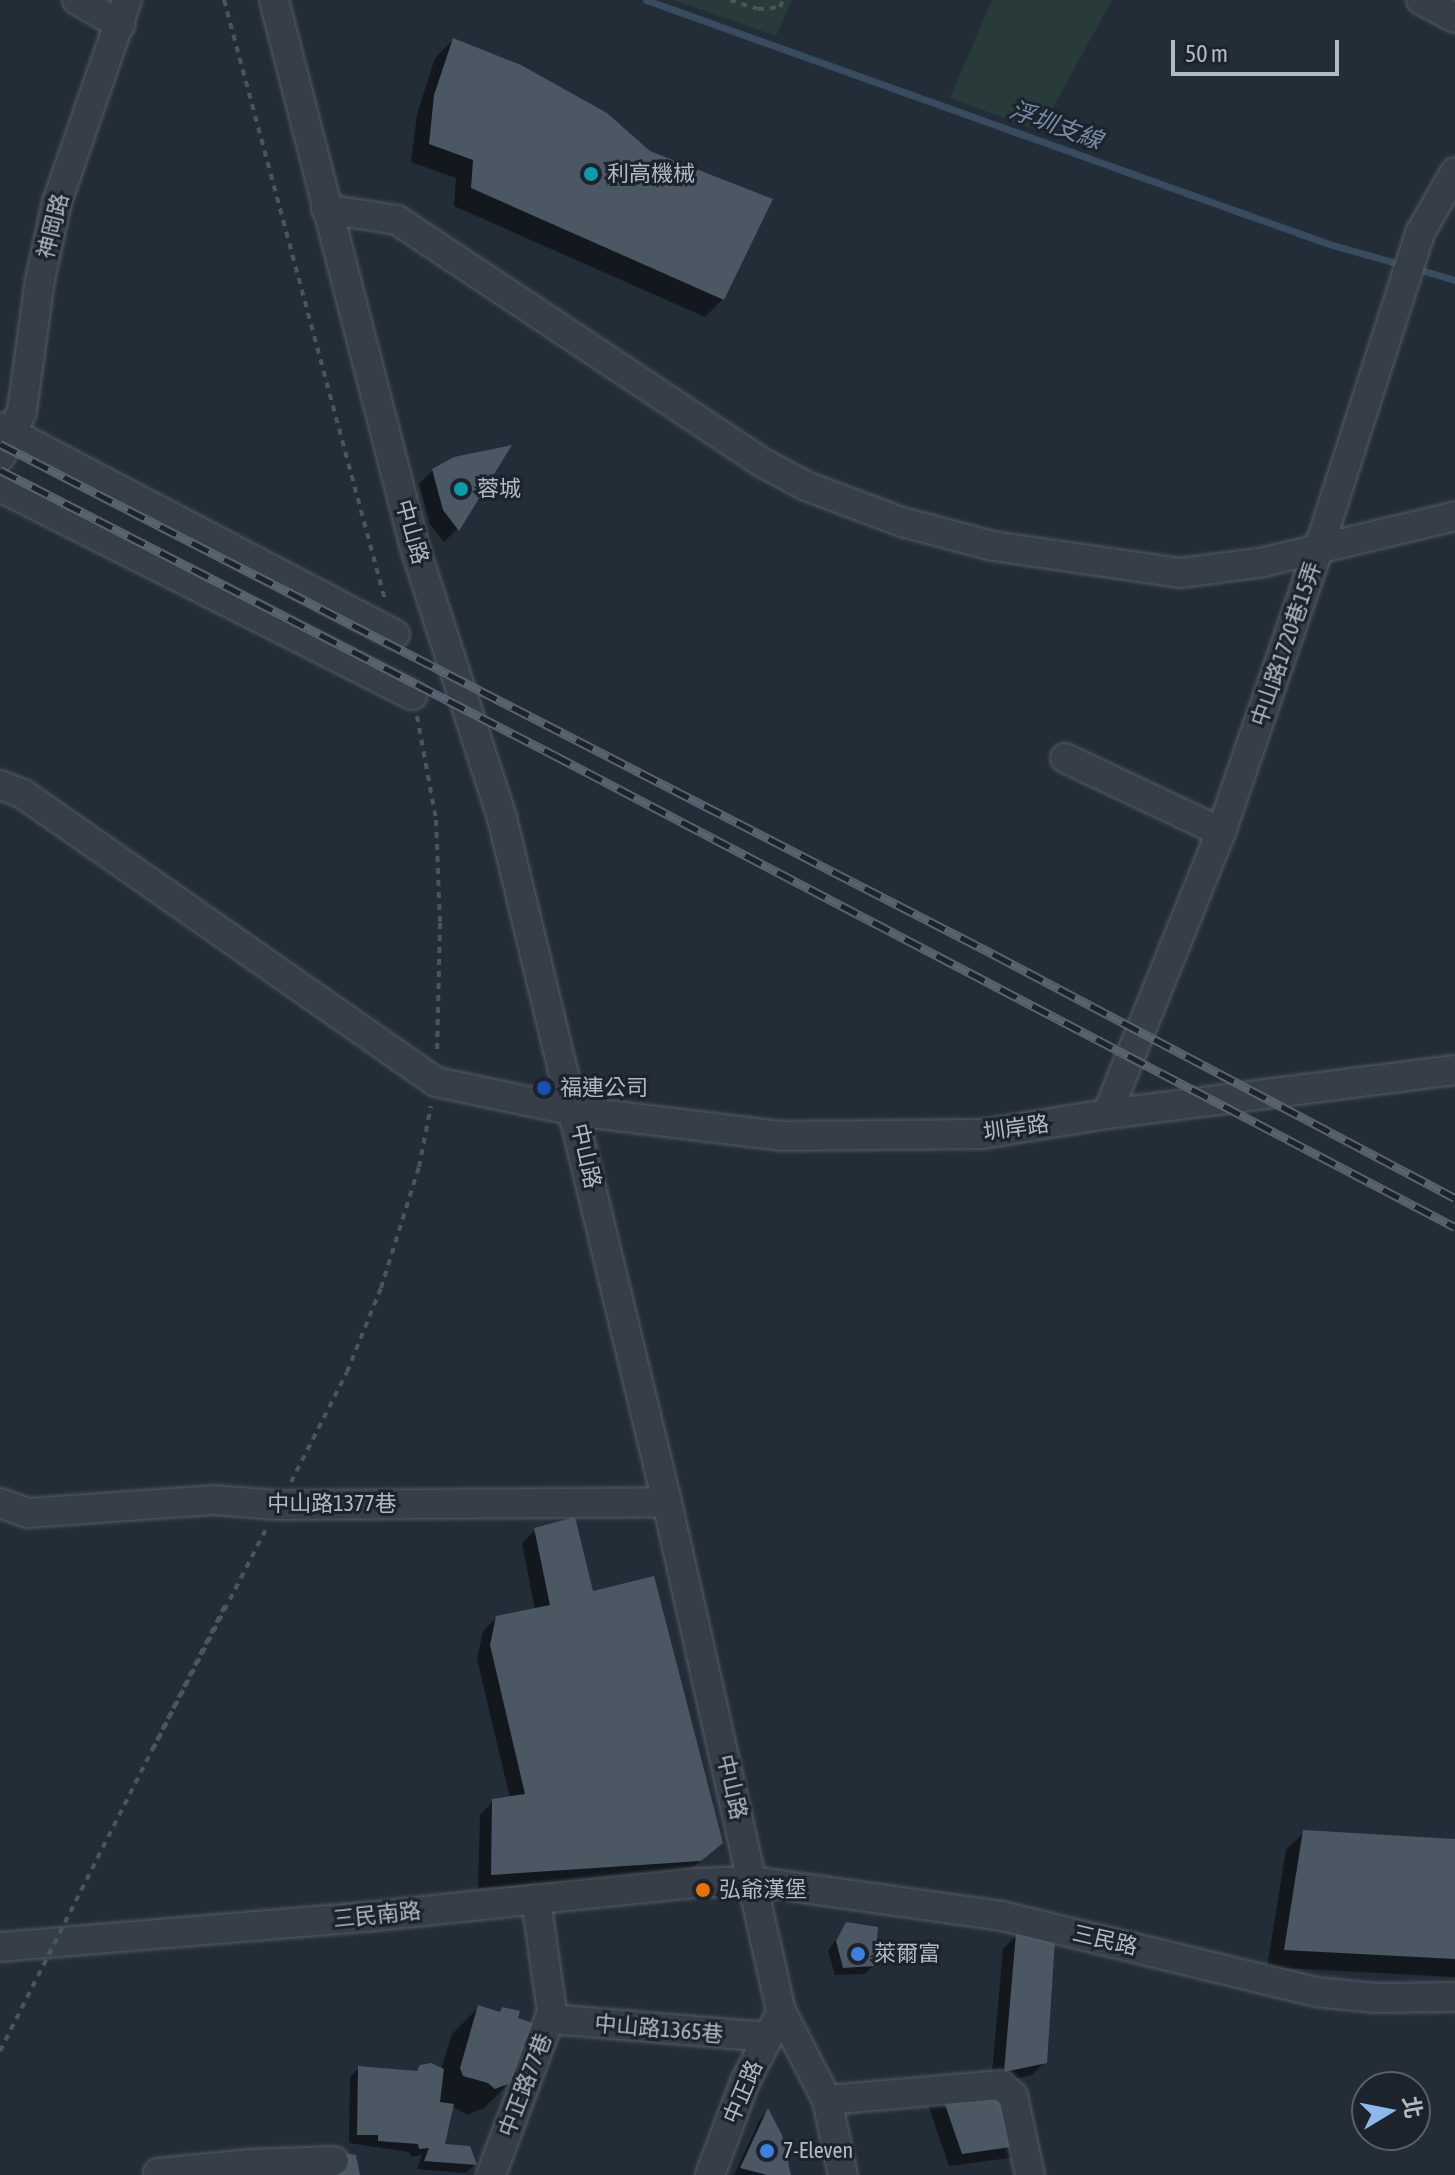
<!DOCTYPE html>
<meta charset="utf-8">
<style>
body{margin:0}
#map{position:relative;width:1455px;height:2175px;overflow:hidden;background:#232d37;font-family:"Asap Condensed","Noto Sans TC",sans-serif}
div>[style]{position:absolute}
.green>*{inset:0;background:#283b3a}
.shadow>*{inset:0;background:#0007}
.stream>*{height:7px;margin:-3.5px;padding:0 3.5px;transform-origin:3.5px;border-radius:3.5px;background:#394c5f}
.building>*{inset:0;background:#4b5763}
.path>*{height:4px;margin-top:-2px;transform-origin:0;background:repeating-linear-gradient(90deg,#465859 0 6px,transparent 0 12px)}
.roads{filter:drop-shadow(0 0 2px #545c65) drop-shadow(0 0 2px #545c65)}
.minor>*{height:28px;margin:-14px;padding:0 14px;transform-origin:14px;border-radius:14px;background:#363e48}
.rail>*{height:9px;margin-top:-4.5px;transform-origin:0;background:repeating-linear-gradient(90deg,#1c232c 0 18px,#59636e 0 36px);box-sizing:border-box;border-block:2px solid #59636e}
.path-bridge>*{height:4px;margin-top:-2px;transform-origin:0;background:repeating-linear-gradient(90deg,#465859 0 6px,transparent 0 12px)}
.dots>*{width:22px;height:22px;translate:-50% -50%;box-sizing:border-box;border:4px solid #1c232c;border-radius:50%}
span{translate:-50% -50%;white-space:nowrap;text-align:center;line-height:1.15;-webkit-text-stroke:6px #1c232c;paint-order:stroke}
.poi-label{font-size:22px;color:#b1b9c4}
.left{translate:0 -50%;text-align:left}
.street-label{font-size:22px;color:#b1b9c4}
.water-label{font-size:24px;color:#748ca5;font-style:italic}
.north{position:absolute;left:1351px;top:2071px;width:80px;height:80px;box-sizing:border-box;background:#1c232c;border:2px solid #585f69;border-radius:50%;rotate:80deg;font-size:22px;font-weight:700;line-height:32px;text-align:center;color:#b1b9c4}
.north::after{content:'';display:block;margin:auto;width:28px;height:36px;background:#8cb8ee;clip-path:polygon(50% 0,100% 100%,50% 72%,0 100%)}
.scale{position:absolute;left:1171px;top:40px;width:168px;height:36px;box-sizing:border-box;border:4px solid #b1b9c4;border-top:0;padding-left:10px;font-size:24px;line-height:28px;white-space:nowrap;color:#b1b9c4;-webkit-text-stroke:6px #1c232c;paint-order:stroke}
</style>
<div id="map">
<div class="green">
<div style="clip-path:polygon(674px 0,792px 0,776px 36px)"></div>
<div style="clip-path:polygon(992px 0,1112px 0,1040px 131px,950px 98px)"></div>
</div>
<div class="shadow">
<div style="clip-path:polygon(453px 40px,723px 299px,705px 317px,454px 206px,456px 178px,411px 162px,417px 114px,435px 58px)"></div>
<div style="clip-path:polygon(507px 447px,457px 529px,444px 542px,430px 524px,419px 484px,433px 470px)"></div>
<div style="clip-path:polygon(535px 1530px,591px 1594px,707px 1856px,686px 1873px,478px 1888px,480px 1815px,493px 1801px,510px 1798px,477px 1659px,483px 1631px,497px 1617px,535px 1610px,522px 1543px)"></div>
<div style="clip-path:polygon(1304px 1832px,1455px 1841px,1455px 1977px,1267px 1967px,1286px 1850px)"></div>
<div style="clip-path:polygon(847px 1924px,873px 1966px,864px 1974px,835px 1975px,828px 1951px)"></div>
<div style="clip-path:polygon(1017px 1935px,1045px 2062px,1032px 2075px,991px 2084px,1003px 1949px)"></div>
<div style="clip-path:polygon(479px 2007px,498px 2014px,503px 2009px,511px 2081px,484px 2108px,467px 2115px,452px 2106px,442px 2145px,475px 2164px,466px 2173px,417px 2169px,422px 2155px,411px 2157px,409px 2152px,349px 2143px,350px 2077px,359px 2068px,416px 2073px,441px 2070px,452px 2034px)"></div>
<div style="clip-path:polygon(941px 2092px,1023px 2144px,1010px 2158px,949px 2166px,928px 2105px)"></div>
<div style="clip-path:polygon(768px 2111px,789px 2175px,734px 2175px,760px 2119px)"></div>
</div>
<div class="stream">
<div style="left:646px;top:0;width:725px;rotate:19.66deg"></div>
<div style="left:1329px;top:244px;width:77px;rotate:15.8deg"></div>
<div style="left:1414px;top:268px;width:43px;rotate:16.3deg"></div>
</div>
<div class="building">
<div style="clip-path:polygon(453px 38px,521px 65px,607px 113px,650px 151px,773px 199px,724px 300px,471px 188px,473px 160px,429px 144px,434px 95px)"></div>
<div style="clip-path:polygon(512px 445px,459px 531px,443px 510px,432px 469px,454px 457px)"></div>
<div style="clip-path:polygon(575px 1517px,593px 1591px,654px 1576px,723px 1843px,701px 1861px,491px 1875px,492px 1799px,525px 1794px,490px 1645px,496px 1616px,550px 1605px,534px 1528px)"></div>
<div style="clip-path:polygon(1303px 1830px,1455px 1839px,1455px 1959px,1284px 1950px)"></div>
<div style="clip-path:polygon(846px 1922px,878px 1927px,875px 1966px,843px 1968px,836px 1941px)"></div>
<div style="clip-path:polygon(1016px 1933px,1055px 1941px,1047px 2063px,1004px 2072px)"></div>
<div style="clip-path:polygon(478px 2005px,500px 2012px,502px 2007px,520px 2011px,518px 2018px,533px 2023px,513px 2082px,495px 2089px,488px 2083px,463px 2076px,460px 2068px)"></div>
<div style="clip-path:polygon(431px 2063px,444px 2069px,440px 2102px,454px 2104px,445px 2144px,470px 2146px,477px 2165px,424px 2161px,429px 2148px,419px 2149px,418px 2144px,378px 2141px,378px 2135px,357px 2135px,358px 2066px,417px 2071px,420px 2065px)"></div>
<div style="clip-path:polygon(1013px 2084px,1025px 2145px,962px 2154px,940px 2090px)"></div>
<div style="clip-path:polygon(768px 2108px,782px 2135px,791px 2175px,767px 2175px,740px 2168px)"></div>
<div style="clip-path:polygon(339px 2152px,356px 2155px,360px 2175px,272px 2175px)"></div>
</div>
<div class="path">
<div style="left:224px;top:0;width:621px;rotate:74.98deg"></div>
<div style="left:730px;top:0;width:29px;rotate:18deg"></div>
<div style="left:758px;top:9px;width:22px;rotate:-5deg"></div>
<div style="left:780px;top:7px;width:8px;rotate:-67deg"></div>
<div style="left:417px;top:716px;width:106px;rotate:79.6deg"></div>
<div style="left:436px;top:820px;width:103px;rotate:87.8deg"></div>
<div style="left:440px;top:923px;width:131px;rotate:91.3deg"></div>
<div style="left:291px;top:1482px;width:123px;rotate:-63deg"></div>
<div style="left:347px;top:1372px;width:91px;rotate:-68deg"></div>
<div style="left:381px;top:1288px;width:127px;rotate:-72.6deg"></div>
<div style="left:419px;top:1167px;width:62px;rotate:-78.9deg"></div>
<div style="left:225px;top:1606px;width:160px;rotate:116.7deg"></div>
<div style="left:153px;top:1749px;width:247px;rotate:-62.8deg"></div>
</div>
<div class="roads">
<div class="minor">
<div style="left:77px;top:0;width:50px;rotate:30.2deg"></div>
<div style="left:274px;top:0;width:566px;rotate:75.57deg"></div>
<div style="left:415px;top:548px;width:284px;rotate:72.1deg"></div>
<div style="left:502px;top:818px;width:704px;rotate:76.44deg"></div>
<div style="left:667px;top:1502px;width:522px;rotate:77.38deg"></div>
<div style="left:781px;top:2011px;width:100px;rotate:62.7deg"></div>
<div style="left:827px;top:2100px;width:77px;rotate:78deg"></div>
<div style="left:1421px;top:0;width:38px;rotate:28deg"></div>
<div style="left:326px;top:209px;width:72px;rotate:8.8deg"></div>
<div style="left:397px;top:220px;width:439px;rotate:33.6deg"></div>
<div style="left:763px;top:463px;width:49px;rotate:28.1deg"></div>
<div style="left:806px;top:486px;width:103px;rotate:20.6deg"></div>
<div style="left:902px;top:522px;width:94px;rotate:14.8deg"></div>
<div style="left:993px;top:546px;width:190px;rotate:8.2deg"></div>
<div style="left:1181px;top:573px;width:84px;rotate:-7.5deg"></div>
<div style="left:1264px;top:562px;width:196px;rotate:-13.5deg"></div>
<div style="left:0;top:427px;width:446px;rotate:27.7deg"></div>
<div style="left:0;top:457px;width:51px;rotate:-64.4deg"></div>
<div style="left:22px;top:411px;width:132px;rotate:-82.2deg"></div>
<div style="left:40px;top:280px;width:80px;rotate:-77.7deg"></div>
<div style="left:57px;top:202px;width:214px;rotate:-70.9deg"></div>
<div style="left:0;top:487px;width:462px;rotate:26.8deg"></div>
<div style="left:1065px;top:758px;width:173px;rotate:25.4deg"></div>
<div style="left:0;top:785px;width:25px;rotate:21deg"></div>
<div style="left:23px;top:794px;width:504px;rotate:34.89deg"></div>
<div style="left:436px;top:1082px;width:142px;rotate:11.8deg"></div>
<div style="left:575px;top:1111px;width:209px;rotate:6.9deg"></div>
<div style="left:782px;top:1136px;width:201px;rotate:-0.6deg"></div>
<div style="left:983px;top:1134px;width:126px;rotate:-9.2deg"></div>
<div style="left:1107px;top:1114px;width:351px;rotate:-7.2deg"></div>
<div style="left:1107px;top:1114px;width:304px;rotate:-68deg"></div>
<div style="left:1221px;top:832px;width:297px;rotate:-71deg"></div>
<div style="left:1318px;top:551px;width:334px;rotate:-72.2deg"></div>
<div style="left:1420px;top:233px;width:70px;rotate:-60.2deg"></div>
<div style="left:0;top:1503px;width:30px;rotate:20deg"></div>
<div style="left:28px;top:1513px;width:185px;rotate:-4deg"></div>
<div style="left:213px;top:1500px;width:66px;rotate:4.3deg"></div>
<div style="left:279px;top:1505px;width:388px;rotate:-0.4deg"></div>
<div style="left:0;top:1947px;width:367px;rotate:-4.7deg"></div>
<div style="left:366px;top:1917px;width:329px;rotate:-5.9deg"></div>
<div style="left:693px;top:1883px;width:60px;rotate:-1.9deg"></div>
<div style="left:753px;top:1881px;width:251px;rotate:8deg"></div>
<div style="left:1002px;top:1916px;width:323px;rotate:13.6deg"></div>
<div style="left:1316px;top:1992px;width:60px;rotate:5.7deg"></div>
<div style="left:1376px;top:1998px;width:79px;rotate:-0.7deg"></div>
<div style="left:550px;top:2019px;width:219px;rotate:4.7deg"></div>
<div style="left:827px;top:2100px;width:175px;rotate:-4.9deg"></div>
<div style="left:1001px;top:2085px;width:16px;rotate:43deg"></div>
<div style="left:1013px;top:2096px;width:81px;rotate:77.9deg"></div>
<div style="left:158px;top:2173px;width:90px;rotate:-5.7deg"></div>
<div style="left:248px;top:2164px;width:86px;rotate:-2deg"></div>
<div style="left:491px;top:2175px;width:174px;rotate:-69.5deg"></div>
<div style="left:552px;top:2012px;width:114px;rotate:-98.1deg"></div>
<div style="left:710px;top:2175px;width:99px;rotate:-69.4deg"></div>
<div style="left:745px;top:2082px;width:68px;rotate:-62.7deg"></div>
</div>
</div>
<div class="rail">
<div style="left:0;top:444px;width:1119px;rotate:27.18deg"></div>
<div style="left:995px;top:955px;width:520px;rotate:27.85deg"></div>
<div style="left:0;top:470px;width:623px;rotate:27.22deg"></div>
<div style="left:554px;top:755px;width:1017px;rotate:27.65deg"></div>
</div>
<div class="path-bridge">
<div style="left:0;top:2051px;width:499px;rotate:-63.2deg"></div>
</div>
<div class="dots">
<div style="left:591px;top:174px;background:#0f9aa8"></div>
<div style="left:461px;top:489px;background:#0f9aa8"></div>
<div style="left:544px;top:1088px;background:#1a4fb4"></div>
<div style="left:703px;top:1890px;background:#e8710a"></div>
<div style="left:858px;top:1954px;background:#3f7fe0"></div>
<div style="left:767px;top:2151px;background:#3f7fe0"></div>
</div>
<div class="poi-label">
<span class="left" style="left:607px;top:174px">利高機械</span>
<span class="left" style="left:477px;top:489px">蓉城</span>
<span class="left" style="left:560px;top:1088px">福連公司</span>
<span class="left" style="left:719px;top:1890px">弘爺漢堡</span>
<span class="left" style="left:874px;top:1954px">萊爾富</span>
<span class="left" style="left:783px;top:2151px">7-Eleven</span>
</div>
<div class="street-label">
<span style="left:53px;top:226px;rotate:-76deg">神岡路</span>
<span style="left:412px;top:532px;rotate:74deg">中山路</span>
<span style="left:1286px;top:644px;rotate:-71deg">中山路1720巷15弄</span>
<span style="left:1016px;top:1128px;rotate:-8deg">圳岸路</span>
<span style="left:586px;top:1156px;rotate:77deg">中山路</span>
<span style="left:332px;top:1504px">中山路1377巷</span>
<span style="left:732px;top:1787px;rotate:77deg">中山路</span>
<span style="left:377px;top:1915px;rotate:-6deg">三民南路</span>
<span style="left:1105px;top:1940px;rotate:13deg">三民路</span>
<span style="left:659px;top:2029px;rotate:5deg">中山路1365巷</span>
<span style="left:525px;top:2085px;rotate:-69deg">中正路77巷</span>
<span style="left:743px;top:2092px;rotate:-67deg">中正路</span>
</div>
<div class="water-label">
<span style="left:1056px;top:125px;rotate:20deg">浮圳支線</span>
</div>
<div class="north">北</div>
<div class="scale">50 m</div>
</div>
